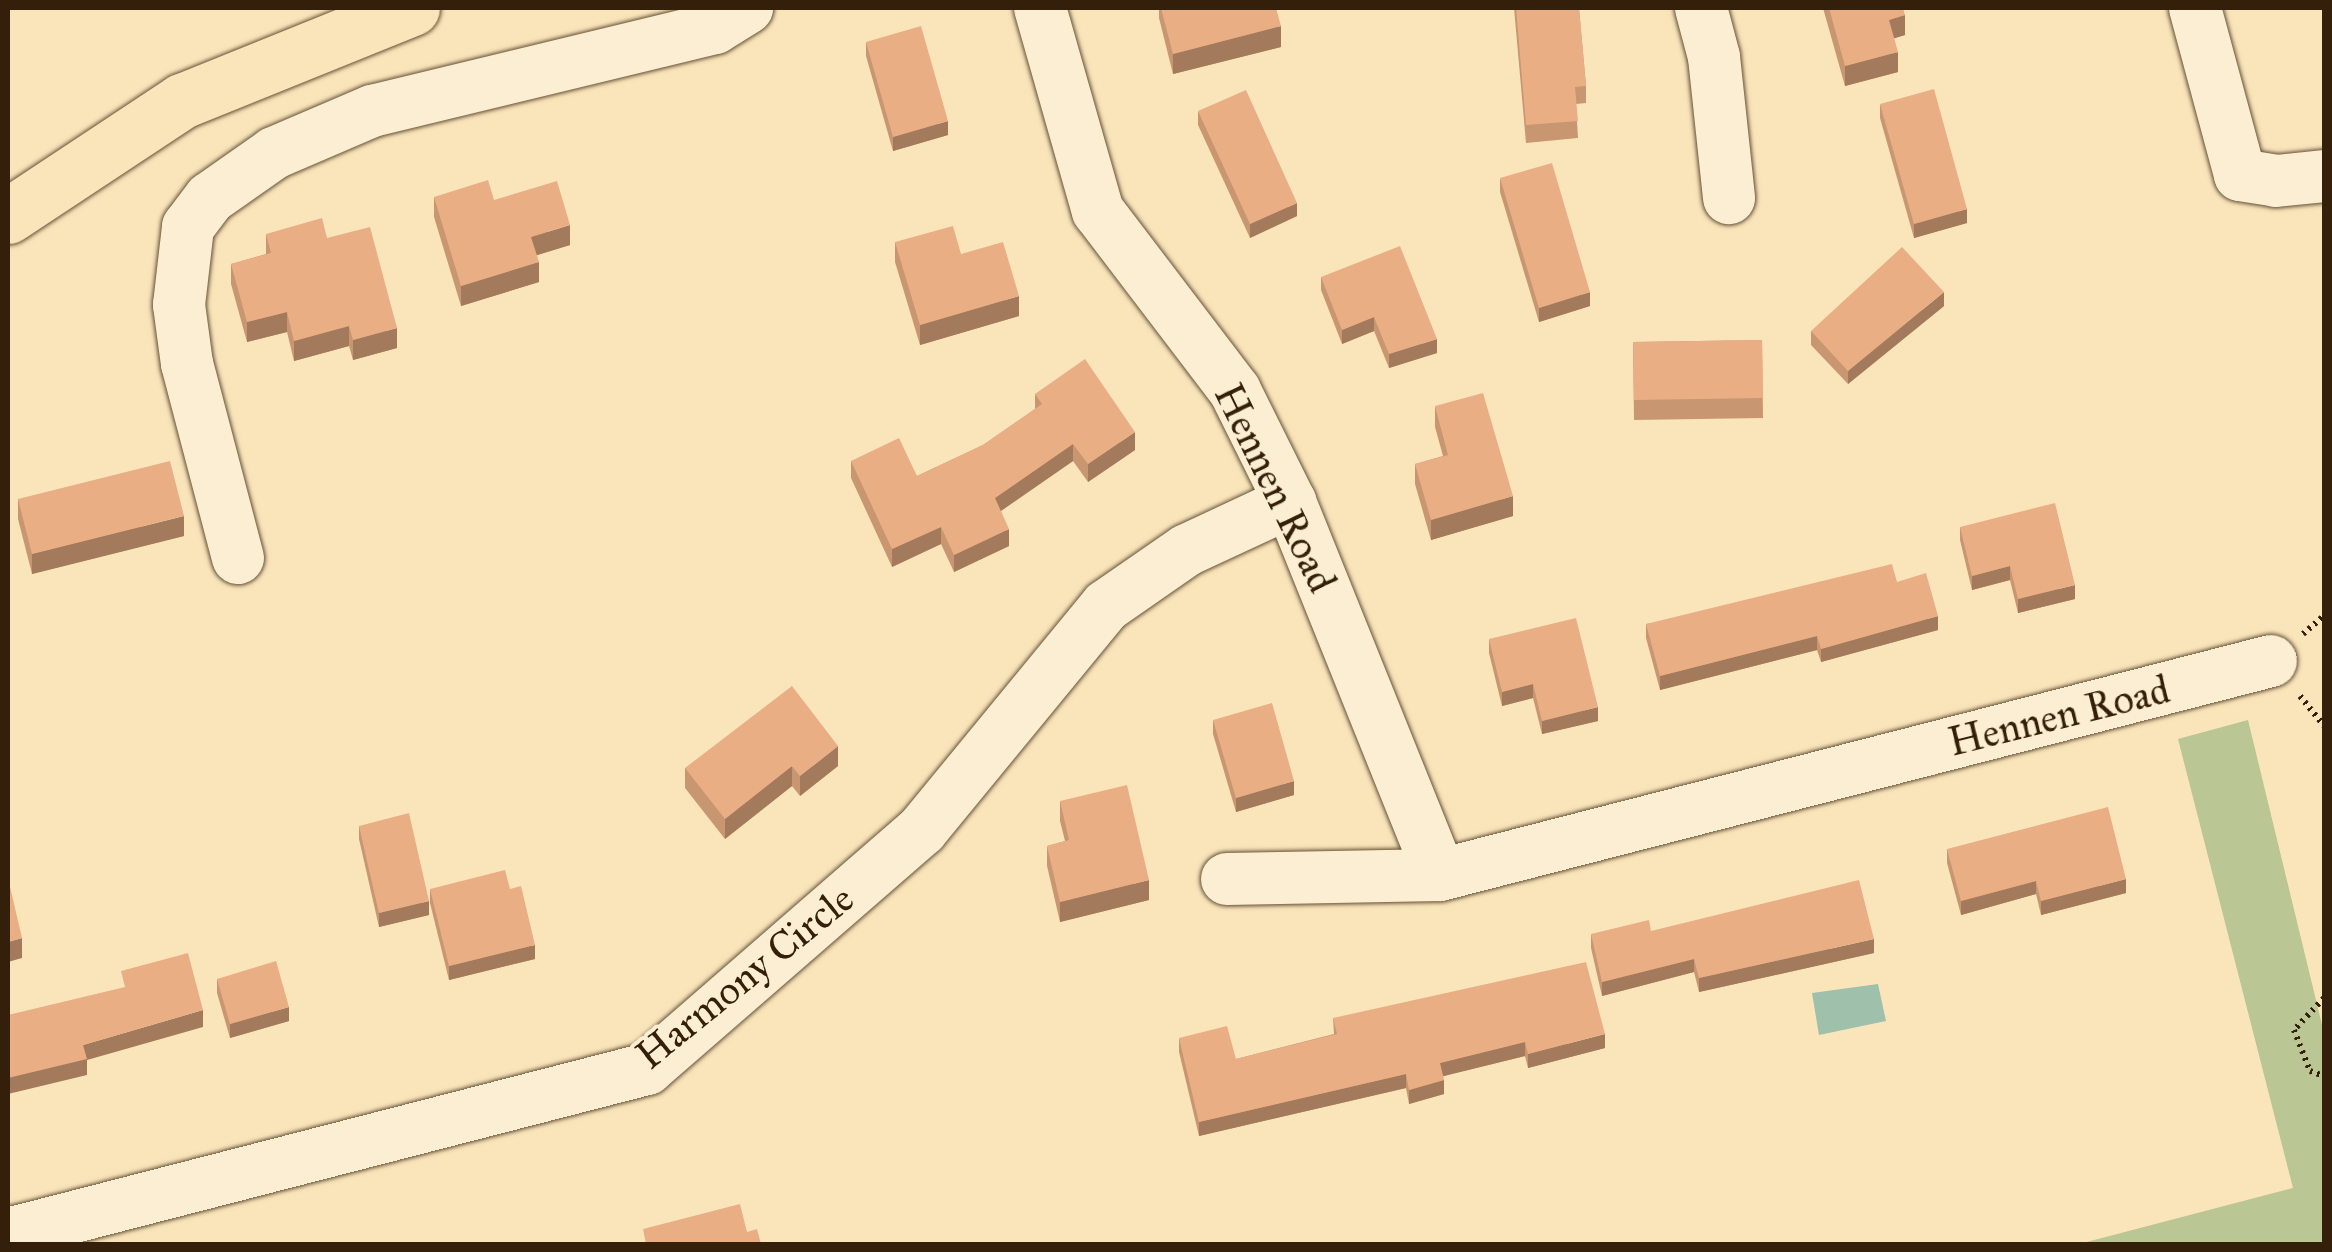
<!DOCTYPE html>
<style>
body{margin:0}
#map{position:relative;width:2332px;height:1252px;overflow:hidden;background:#fae5bb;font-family:"IM FELL Great Primer",serif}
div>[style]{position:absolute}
.green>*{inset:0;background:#bac693}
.water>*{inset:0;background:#9fc0aa}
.path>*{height:6px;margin-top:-3px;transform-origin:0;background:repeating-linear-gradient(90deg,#34200a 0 2.5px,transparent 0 7.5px)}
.roads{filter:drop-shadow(0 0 2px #665136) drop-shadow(0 0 2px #665136)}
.minor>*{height:52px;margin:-26px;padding:0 26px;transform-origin:26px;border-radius:26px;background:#fceed3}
.major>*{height:55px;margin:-27.5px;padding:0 27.5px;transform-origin:27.5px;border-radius:27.5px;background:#fae5bb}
.wall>*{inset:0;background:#c99672}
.shaded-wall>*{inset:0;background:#a47a5c}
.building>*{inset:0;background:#eaae84}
span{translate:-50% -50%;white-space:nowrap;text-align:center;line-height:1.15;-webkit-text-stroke:8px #fceed3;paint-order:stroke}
.street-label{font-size:40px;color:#34200a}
.frame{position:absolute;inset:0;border:10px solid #34200a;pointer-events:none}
</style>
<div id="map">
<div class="green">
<div style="clip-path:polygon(2248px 720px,2324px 1033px,2324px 1244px,2079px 1244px,2293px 1188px,2178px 739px)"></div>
</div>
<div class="water">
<div style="clip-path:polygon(1878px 984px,1886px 1021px,1819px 1035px,1812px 993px)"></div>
</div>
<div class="path">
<div style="left:2303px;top:634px;width:28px;rotate:-41deg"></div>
<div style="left:2300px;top:696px;width:38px;rotate:51deg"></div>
<div style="left:2324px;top:998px;width:44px;rotate:133.2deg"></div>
<div style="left:2294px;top:1030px;width:44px;rotate:68.7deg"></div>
<div style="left:2310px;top:1071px;width:15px;rotate:20deg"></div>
</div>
<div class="roads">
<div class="minor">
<div style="left:1040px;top:8px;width:211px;rotate:74.1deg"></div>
<div style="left:1098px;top:211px;width:226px;rotate:52.7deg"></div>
<div style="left:1235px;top:391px;width:124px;rotate:63.6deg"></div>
<div style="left:1290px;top:502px;width:402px;rotate:68.1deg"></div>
<div style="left:1701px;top:8px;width:51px;rotate:75.1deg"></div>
<div style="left:1714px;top:57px;width:142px;rotate:83.9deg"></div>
<div style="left:2195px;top:8px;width:173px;rotate:74.9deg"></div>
<div style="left:2240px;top:175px;width:36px;rotate:9deg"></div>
<div style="left:2276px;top:181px;width:48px;rotate:-5.9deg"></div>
<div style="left:238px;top:558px;width:201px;rotate:-104.7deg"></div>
<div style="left:187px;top:364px;width:60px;rotate:-97.7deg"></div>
<div style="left:179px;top:305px;width:79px;rotate:-83.4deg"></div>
<div style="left:188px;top:227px;width:36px;rotate:-53deg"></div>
<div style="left:210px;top:198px;width:78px;rotate:-35.1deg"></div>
<div style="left:274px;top:153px;width:107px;rotate:-23.2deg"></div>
<div style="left:372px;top:111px;width:353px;rotate:-13.6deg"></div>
<div style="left:715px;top:28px;width:38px;rotate:-32deg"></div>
<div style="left:1227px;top:879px;width:213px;rotate:-1.1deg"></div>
<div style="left:1440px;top:875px;width:858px;rotate:-14.44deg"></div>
<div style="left:8px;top:1234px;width:660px;rotate:-14.48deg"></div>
<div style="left:647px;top:1069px;width:364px;rotate:-41deg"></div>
<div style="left:922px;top:830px;width:290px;rotate:-50.6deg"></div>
<div style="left:1106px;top:606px;width:98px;rotate:-34.7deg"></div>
<div style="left:1187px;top:550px;width:114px;rotate:-25deg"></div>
</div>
<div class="major">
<div style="left:8px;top:216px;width:209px;rotate:-33.5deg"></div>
<div style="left:182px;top:101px;width:248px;rotate:-22deg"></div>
</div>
</div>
<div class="wall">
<div style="clip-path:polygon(1159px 8px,1276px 8px,1281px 47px,1173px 74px,1159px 18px)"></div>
<div style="clip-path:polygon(1514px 8px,1579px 8px,1586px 86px,1586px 103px,1576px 104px,1578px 138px,1526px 143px)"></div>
<div style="clip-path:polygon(1823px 8px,1903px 8px,1905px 35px,1894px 38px,1898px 72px,1845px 86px)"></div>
<div style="clip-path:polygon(866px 42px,948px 135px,893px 151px,866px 56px)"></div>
<div style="clip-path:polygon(1880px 104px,1967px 223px,1914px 238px,1880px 118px)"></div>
<div style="clip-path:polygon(1198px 111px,1297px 216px,1250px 238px,1198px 125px)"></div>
<div style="clip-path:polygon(1500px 178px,1590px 306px,1539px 322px,1500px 192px)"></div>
<div style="clip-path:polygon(434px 197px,494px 200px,570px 245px,537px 255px,539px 282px,461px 306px,434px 217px)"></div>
<div style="clip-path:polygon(266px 234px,327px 238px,397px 348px,353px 360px,349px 346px,294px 361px,287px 332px,247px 342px,231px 284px,231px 264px,266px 254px)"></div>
<div style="clip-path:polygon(895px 242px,961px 254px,1019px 316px,920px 345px,895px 262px)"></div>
<div style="clip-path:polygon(1321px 277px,1437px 353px,1389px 368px,1374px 331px,1342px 344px,1321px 290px)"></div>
<div style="clip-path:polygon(1944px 306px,1848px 384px,1811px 345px,1811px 331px)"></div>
<div style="clip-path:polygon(1762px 340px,1763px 418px,1634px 420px,1633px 342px)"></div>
<div style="clip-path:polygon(1035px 394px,1135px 450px,1088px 482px,1073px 461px,1001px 511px,1009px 546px,954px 572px,941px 544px,892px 567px,851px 478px,851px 461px,917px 476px,983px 445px,1035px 409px)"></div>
<div style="clip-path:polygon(1435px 406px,1513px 516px,1431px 540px,1415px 484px,1415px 464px,1443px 456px,1435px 427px)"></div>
<div style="clip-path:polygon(18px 499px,184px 536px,32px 574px,18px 519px)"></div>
<div style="clip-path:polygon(1960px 527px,2075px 599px,2018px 613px,2010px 580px,1972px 590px,1960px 540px)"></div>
<div style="clip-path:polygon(1897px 582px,1938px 630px,1821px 662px,1817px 650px,1660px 690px,1646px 638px,1646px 624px)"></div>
<div style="clip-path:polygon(1489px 639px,1598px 721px,1542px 734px,1533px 698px,1502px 706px,1489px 653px)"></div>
<div style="clip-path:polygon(1213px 720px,1294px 795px,1236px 812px,1213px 734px)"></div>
<div style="clip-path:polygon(838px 766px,800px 796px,792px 786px,725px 839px,685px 788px,685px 768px)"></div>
<div style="clip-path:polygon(1060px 801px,1149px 900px,1060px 922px,1047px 866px,1047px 846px,1065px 841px,1060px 821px)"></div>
<div style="clip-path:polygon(359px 826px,429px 915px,379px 927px,359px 839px)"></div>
<div style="clip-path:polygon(1947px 849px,2126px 893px,2041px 915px,2036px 894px,1961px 915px,1947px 863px)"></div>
<div style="clip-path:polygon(430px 889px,510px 889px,535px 959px,449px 980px,430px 903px)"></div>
<div style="clip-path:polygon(1651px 931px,1874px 953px,1699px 992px,1694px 972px,1602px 996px,1591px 948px,1591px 934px)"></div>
<div style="clip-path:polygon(217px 979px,289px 1021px,230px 1038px,217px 993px)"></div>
<div style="clip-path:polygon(1333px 1018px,1605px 1048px,1528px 1068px,1525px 1056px,1443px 1076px,1444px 1094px,1409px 1104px,1406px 1088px,1199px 1136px,1179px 1052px,1179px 1038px,1236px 1059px,1334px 1034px)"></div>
</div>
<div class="shaded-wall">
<div style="clip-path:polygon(1905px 15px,1905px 35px,1889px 40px,1889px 20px)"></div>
<div style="clip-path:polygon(1281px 26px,1281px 47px,1173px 74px,1173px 54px)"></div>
<div style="clip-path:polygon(1898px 52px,1898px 72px,1845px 86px,1845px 66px)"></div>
<div style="clip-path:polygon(948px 121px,948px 135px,893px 151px,893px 137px)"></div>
<div style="clip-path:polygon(1297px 203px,1297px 216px,1250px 238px,1250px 224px)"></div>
<div style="clip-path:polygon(1967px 209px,1967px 223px,1914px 238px,1914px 224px)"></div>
<div style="clip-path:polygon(570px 225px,570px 245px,531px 257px,531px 237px)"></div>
<div style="clip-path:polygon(539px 262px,539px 282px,461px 306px,461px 286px)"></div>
<div style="clip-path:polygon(1590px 292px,1590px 306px,1539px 322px,1539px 308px)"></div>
<div style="clip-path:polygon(1944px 292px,1944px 306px,1848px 384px,1848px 371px)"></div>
<div style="clip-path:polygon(1019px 296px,1019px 316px,920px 345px,920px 325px)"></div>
<div style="clip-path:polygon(287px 312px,287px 332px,247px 342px,247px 322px)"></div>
<div style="clip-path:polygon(1374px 317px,1374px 331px,1342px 344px,1342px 330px)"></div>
<div style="clip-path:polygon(349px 326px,349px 346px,294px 361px,294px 341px)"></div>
<div style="clip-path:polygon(397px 328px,397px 348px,353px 360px,353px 340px)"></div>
<div style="clip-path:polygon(1437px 339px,1437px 353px,1389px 368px,1389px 354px)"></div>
<div style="clip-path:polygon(1135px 432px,1135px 450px,1088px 482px,1088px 464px)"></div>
<div style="clip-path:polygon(1073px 444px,1073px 461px,995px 515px,995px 498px)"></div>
<div style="clip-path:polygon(1513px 496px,1513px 516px,1431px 540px,1431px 520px)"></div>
<div style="clip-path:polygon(184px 516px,184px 536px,32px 574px,32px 554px)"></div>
<div style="clip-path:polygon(941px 527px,941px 544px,892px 567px,892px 549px)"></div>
<div style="clip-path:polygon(1009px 529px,1009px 546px,954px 572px,954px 555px)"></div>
<div style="clip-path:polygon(2010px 566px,2010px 580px,1972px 590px,1972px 576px)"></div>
<div style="clip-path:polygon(2075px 585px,2075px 599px,2018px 613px,2018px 599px)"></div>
<div style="clip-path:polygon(1938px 616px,1938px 630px,1821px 662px,1821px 649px)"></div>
<div style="clip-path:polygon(1817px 636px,1817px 650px,1660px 690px,1660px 676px)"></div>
<div style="clip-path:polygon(1533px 684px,1533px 698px,1502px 706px,1502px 692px)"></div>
<div style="clip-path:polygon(1598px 707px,1598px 721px,1542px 734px,1542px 721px)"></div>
<div style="clip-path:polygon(838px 746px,838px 766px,800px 796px,800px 776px)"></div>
<div style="clip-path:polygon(792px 766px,792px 786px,725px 839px,725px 819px)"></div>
<div style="clip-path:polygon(1294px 781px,1294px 795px,1236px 812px,1236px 798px)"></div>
<div style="clip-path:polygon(2126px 879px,2126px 893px,2041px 915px,2041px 901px)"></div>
<div style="clip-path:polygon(1149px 880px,1149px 900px,1060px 922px,1060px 902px)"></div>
<div style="clip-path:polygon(2036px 881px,2036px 894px,1961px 915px,1961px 901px)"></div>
<div style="clip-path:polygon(429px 901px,429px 915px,379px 927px,379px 913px)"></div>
<div style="clip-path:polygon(22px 938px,22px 958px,8px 962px,8px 942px)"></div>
<div style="clip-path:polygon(1874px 939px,1874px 953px,1699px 992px,1699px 978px)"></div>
<div style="clip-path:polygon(535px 945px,535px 959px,449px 980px,449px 966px)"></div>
<div style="clip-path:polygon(1694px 959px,1694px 972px,1602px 996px,1602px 982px)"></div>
<div style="clip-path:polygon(289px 1007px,289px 1021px,230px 1038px,230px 1024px)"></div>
<div style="clip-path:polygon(203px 1010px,203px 1027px,87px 1060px,87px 1075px,8px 1094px,8px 1078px,83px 1045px)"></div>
<div style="clip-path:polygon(1605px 1034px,1605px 1048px,1528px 1068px,1528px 1054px)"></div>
<div style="clip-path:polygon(1525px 1042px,1525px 1056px,1440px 1077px,1440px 1063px)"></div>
<div style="clip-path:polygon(1406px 1074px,1406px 1088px,1199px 1136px,1199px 1122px)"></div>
<div style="clip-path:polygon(1444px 1080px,1444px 1094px,1409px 1104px,1409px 1090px)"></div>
</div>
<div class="building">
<div style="clip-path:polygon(1161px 8px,1276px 8px,1281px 26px,1173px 54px)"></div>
<div style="clip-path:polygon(1516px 8px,1579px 8px,1586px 86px,1575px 87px,1578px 121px,1526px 125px)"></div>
<div style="clip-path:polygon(1829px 8px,1903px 8px,1905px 15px,1889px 20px,1898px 52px,1845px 66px)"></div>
<div style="clip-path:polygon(921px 26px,948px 121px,893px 137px,866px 42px)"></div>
<div style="clip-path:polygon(1934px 89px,1967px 209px,1914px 224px,1880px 104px)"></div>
<div style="clip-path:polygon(1246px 90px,1297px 203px,1250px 224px,1198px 111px)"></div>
<div style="clip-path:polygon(1552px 163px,1590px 292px,1539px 308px,1500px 178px)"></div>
<div style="clip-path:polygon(488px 180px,494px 200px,557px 181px,570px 225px,531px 237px,539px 262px,461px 286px,434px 197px)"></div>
<div style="clip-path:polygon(322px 218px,327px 238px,370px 227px,397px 328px,353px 340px,349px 326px,294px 341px,287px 312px,247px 322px,231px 264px,271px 253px,266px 234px)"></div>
<div style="clip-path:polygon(953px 226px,961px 254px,1003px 242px,1019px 296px,920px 325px,895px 242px)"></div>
<div style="clip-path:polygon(1400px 246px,1437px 339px,1389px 354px,1374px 317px,1342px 330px,1321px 277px)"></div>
<div style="clip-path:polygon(1902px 247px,1944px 292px,1848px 371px,1811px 331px)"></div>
<div style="clip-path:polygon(1762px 340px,1763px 398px,1634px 400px,1633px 342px)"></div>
<div style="clip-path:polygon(1085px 359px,1135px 432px,1088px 464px,1073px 444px,995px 498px,1009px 529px,954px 555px,941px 527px,892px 549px,851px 461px,899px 438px,917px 476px,983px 445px,1042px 404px,1035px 394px)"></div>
<div style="clip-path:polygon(1483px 393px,1513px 496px,1431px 520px,1415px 464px,1448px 455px,1435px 406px)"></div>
<div style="clip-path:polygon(170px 461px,184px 516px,32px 554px,18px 499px)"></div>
<div style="clip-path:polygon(2055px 503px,2075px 585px,2018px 599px,2010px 566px,1972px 576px,1960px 527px)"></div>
<div style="clip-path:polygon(1892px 564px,1897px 582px,1926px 573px,1938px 616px,1821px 649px,1817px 636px,1660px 676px,1646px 624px)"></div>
<div style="clip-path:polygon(1576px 618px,1598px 707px,1542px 721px,1533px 684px,1502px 692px,1489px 639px)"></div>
<div style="clip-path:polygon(792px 686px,838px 746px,800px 776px,792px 766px,725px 819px,685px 768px)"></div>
<div style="clip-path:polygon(1272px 703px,1294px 781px,1236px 798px,1213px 720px)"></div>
<div style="clip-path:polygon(1127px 785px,1149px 880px,1060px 902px,1047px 846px,1069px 840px,1060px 801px)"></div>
<div style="clip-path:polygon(2108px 807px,2126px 879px,2041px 901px,2036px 881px,1961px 901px,1947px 849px)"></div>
<div style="clip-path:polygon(409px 813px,429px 901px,379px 913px,359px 826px)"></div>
<div style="clip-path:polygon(505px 870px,510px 889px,521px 886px,535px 945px,449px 966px,430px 889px)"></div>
<div style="clip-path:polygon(8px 878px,22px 938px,8px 942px)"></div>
<div style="clip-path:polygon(1859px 880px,1874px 939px,1699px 978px,1694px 959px,1602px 982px,1591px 934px,1649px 920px,1651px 931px)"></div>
<div style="clip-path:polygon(188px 953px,203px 1010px,83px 1045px,87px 1059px,8px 1078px,8px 1015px,125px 987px,121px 971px)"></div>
<div style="clip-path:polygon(276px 961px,289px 1007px,230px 1024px,217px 979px)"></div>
<div style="clip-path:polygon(1586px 962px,1605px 1034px,1528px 1054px,1525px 1042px,1440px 1063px,1444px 1080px,1409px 1090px,1406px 1074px,1199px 1122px,1179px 1038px,1227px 1026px,1236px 1059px,1337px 1034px,1333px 1018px)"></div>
<div style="clip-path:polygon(740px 1204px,747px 1232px,757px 1229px,761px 1244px,646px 1244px,643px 1229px)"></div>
</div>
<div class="street-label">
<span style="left:1275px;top:488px;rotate:64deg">Hennen Road</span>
<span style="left:2059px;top:716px;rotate:-14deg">Hennen Road</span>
<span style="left:745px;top:977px;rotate:-39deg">Harmony Circle</span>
</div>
<div class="frame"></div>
</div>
